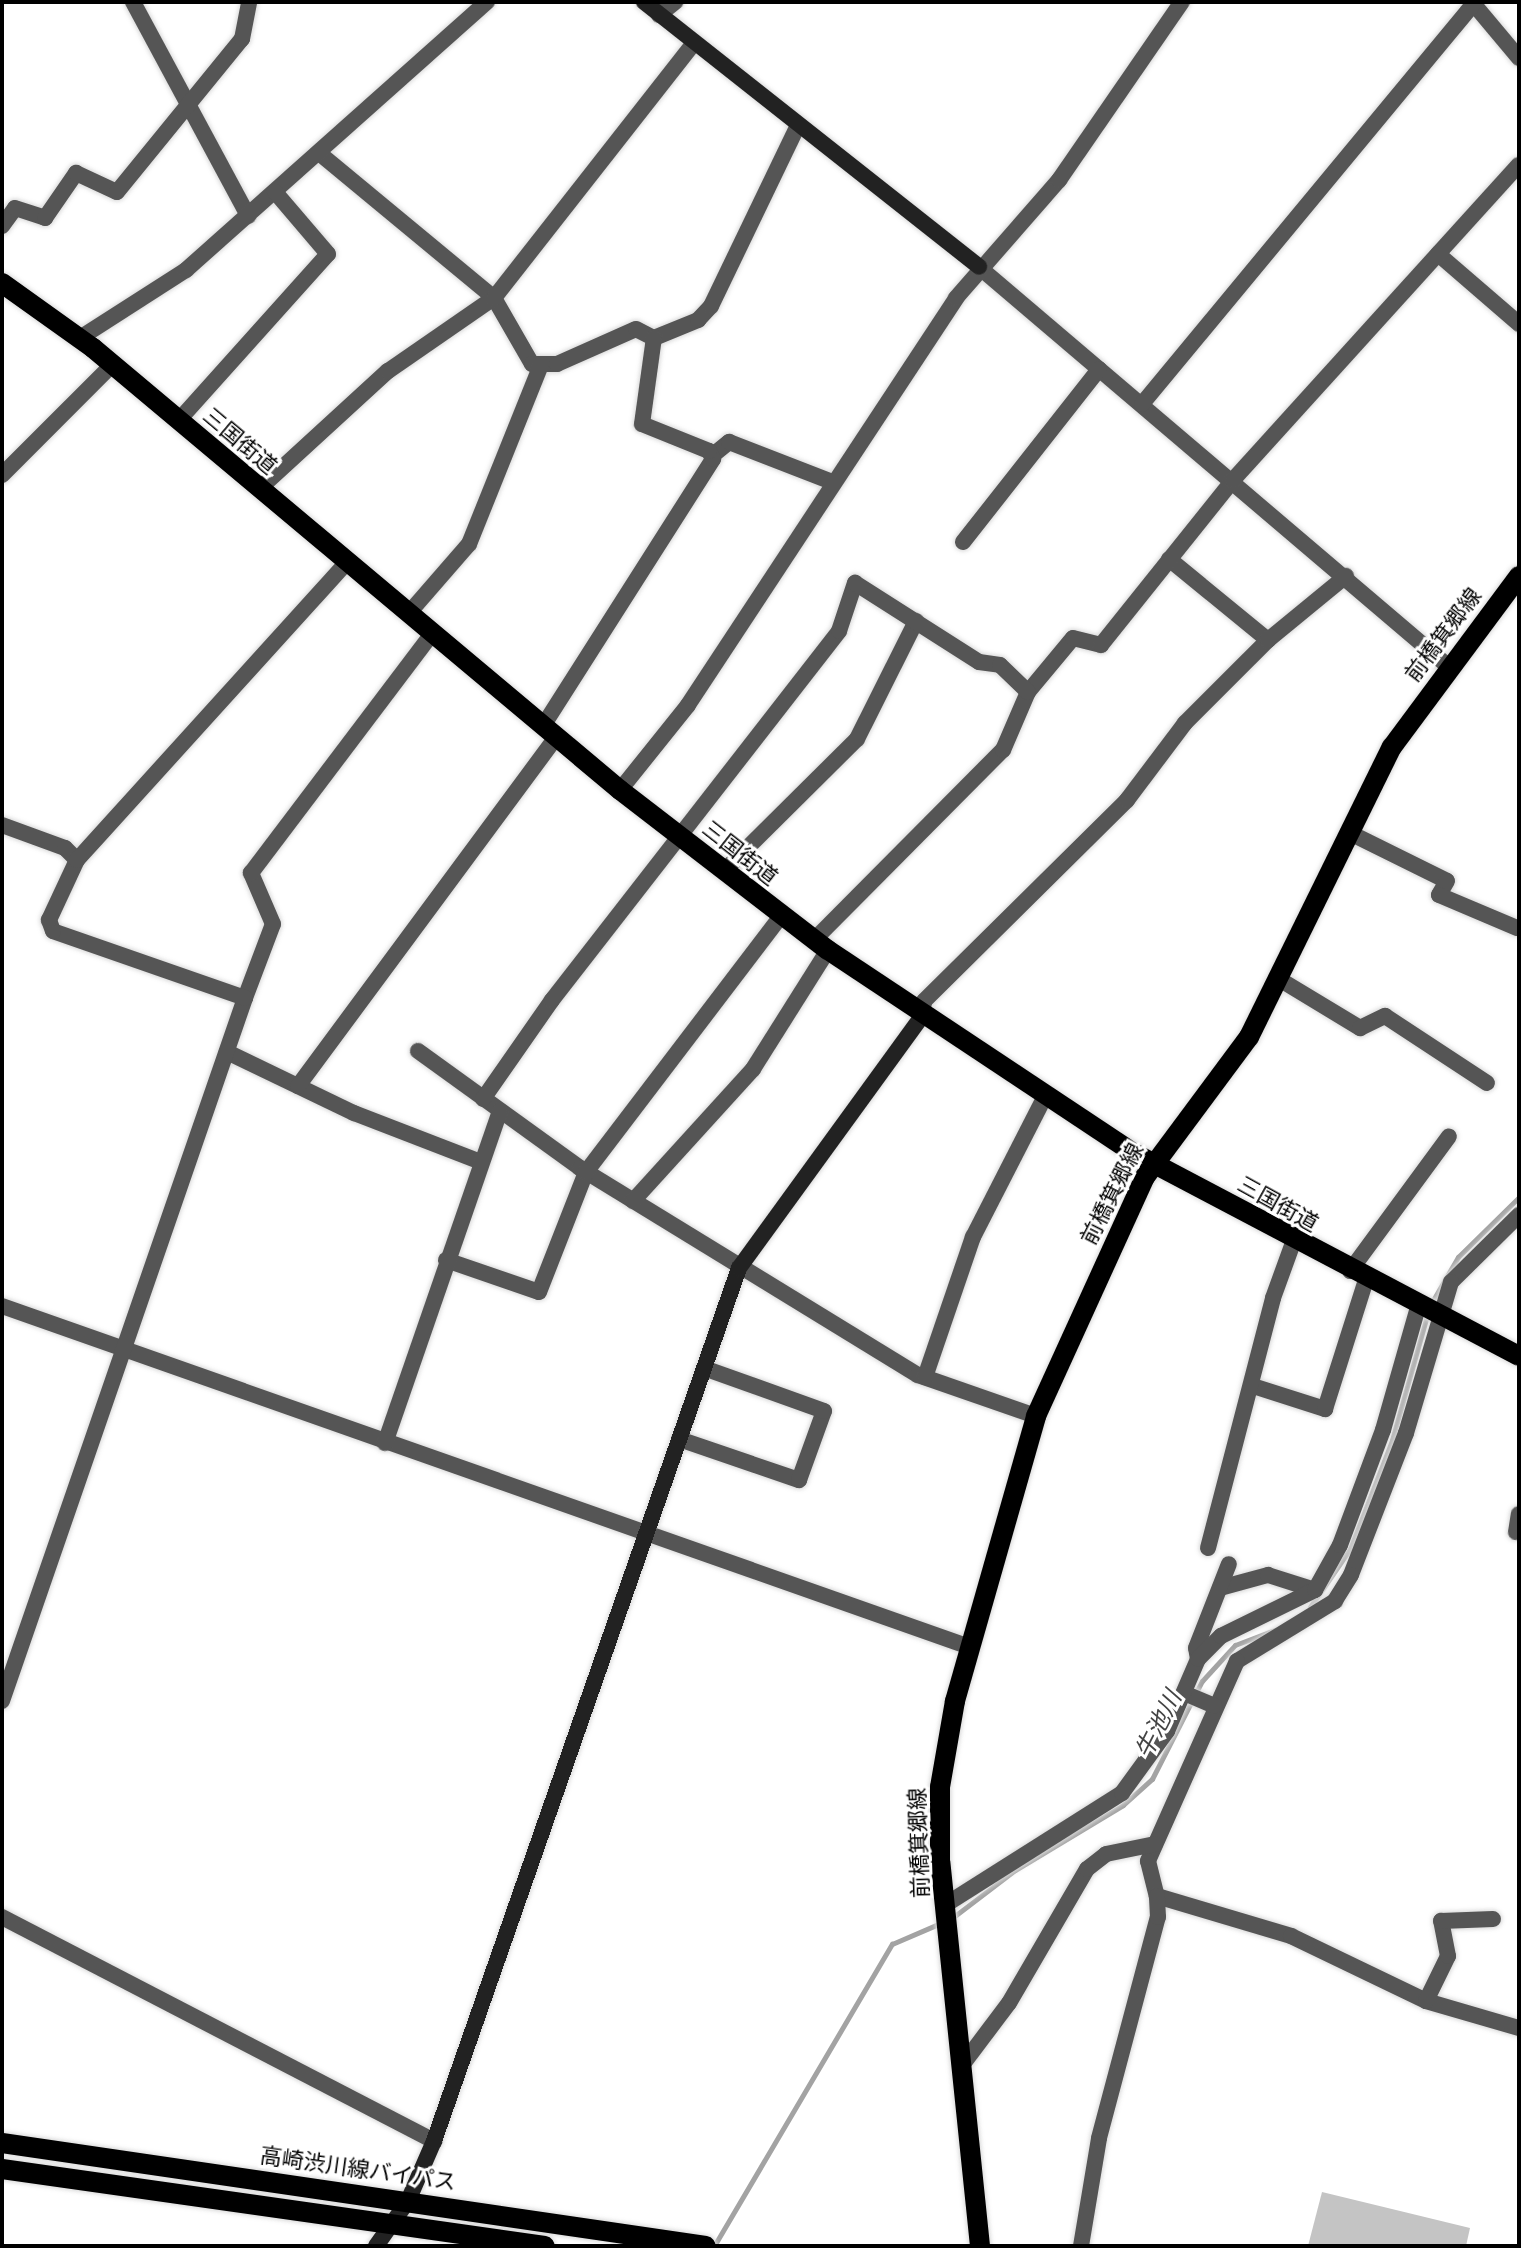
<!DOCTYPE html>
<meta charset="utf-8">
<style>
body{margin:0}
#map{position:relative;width:1521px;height:2248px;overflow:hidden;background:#fff;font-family:Signika,"Noto Sans JP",sans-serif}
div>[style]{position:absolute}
.stream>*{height:5px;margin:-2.5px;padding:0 2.5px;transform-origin:2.5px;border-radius:2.5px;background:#a3a3a3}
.building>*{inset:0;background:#c4c4c4}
.roads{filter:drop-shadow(0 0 2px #dbdbdb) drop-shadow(0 0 2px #dbdbdb)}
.street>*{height:16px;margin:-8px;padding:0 8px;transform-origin:8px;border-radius:8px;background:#555}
.secondary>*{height:16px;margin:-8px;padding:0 8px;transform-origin:8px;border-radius:8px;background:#222}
.primary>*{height:20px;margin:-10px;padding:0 10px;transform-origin:10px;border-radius:10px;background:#000}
span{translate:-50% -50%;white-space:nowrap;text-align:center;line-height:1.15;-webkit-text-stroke:6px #fff;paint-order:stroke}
.street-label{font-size:22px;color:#000}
.water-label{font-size:24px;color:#444;font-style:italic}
.frame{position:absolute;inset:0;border:4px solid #000;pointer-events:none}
</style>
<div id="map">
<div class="stream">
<div style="left:1432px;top:1302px;width:52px;rotate:-60deg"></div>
<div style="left:1458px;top:1257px;width:86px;rotate:-44.5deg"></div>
<div style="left:1310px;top:1607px;width:70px;rotate:-55.4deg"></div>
<div style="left:1350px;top:1549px;width:117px;rotate:-68.9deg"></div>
<div style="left:1392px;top:1440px;width:133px;rotate:-74.3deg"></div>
<div style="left:952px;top:1918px;width:79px;rotate:-37.3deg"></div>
<div style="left:1015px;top:1870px;width:126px;rotate:-31deg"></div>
<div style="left:1123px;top:1805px;width:39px;rotate:-42deg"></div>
<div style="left:1152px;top:1779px;width:110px;rotate:-63deg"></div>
<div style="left:1202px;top:1681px;width:49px;rotate:-47.5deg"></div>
<div style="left:1235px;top:1645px;width:43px;rotate:-20.6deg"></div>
<div style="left:714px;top:2246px;width:351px;rotate:-59.5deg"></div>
<div style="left:892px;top:1944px;width:56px;rotate:-23.3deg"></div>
</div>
<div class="building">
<div style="clip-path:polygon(1322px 2192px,1470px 2228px,1466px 2246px,1308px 2246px)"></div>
</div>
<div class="roads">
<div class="street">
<div style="left:133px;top:2px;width:243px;rotate:61.7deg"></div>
<div style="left:1472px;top:2px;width:73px;rotate:50deg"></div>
<div style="left:659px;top:15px;width:21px;rotate:-39deg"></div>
<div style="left:319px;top:153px;width:227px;rotate:39.6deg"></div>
<div style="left:494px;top:298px;width:76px;rotate:60.1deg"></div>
<div style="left:532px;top:364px;width:25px"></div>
<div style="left:557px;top:364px;width:86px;rotate:-23.9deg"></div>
<div style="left:636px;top:329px;width:20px;rotate:27deg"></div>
<div style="left:654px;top:338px;width:48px;rotate:-22.2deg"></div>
<div style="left:698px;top:320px;width:19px;rotate:-47deg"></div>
<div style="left:711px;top:306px;width:201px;rotate:-64.3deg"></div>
<div style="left:2px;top:226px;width:22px;rotate:-54deg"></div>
<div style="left:15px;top:208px;width:32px;rotate:18deg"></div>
<div style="left:45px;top:218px;width:55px;rotate:-55.4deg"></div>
<div style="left:76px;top:173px;width:45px;rotate:24.9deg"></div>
<div style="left:117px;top:192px;width:198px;rotate:-50.8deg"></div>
<div style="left:242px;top:39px;width:38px;rotate:-79deg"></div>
<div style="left:1438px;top:254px;width:107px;rotate:40.8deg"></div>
<div style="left:979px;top:267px;width:617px;rotate:40.4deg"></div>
<div style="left:80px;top:338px;width:126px;rotate:-32.7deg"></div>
<div style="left:186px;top:270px;width:403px;rotate:-41.7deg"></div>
<div style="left:1142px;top:404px;width:522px;rotate:-50.36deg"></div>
<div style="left:179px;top:420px;width:223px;rotate:-48.1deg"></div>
<div style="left:328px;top:254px;width:82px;rotate:-130.5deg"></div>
<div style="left:713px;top:455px;width:21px;rotate:-39deg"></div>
<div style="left:729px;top:442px;width:110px;rotate:21.2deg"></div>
<div style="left:2px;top:475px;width:156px;rotate:-45deg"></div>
<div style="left:259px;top:489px;width:175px;rotate:-42.5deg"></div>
<div style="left:388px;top:371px;width:129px;rotate:-34.6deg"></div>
<div style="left:494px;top:298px;width:324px;rotate:-51.9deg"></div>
<div style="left:963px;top:542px;width:220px;rotate:-51.8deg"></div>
<div style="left:1169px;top:559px;width:128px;rotate:39.3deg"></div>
<div style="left:409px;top:613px;width:91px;rotate:-49deg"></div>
<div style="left:469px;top:544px;width:193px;rotate:-68.1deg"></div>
<div style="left:543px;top:726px;width:317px;rotate:-57.5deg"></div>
<div style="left:713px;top:459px;width:9px;rotate:-117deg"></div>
<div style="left:709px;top:451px;width:72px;rotate:-158.1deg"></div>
<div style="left:642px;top:424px;width:87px;rotate:-82.1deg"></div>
<div style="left:620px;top:790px;width:109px;rotate:-51.3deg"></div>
<div style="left:688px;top:705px;width:487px;rotate:-56.6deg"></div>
<div style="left:956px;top:298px;width:157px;rotate:-48.9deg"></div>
<div style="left:1059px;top:180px;width:216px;rotate:-55.4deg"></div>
<div style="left:2px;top:825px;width:67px;rotate:20.1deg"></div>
<div style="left:65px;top:848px;width:17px;rotate:45deg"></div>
<div style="left:1348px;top:832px;width:110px;rotate:26.3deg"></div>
<div style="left:1447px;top:881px;width:16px;rotate:120deg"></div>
<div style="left:1439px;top:895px;width:85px;rotate:22.9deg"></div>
<div style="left:724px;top:871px;width:187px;rotate:-44.8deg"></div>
<div style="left:857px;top:739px;width:132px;rotate:-63.4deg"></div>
<div style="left:814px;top:940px;width:268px;rotate:-45.2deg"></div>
<div style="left:1003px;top:750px;width:63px;rotate:-66.7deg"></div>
<div style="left:1028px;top:692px;width:70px;rotate:-50.2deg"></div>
<div style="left:1073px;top:638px;width:29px;rotate:14deg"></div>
<div style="left:1101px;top:645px;width:211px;rotate:-51.3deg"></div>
<div style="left:1233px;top:480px;width:425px;rotate:-47.8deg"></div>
<div style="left:1279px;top:979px;width:95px;rotate:31.2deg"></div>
<div style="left:1360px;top:1028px;width:28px;rotate:-26deg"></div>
<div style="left:1385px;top:1016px;width:122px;rotate:33.3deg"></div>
<div style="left:245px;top:998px;width:79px;rotate:-69.3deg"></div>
<div style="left:273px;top:924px;width:56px;rotate:-113.3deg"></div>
<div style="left:251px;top:873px;width:302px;rotate:-52.9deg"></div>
<div style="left:922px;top:1016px;width:15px;rotate:-82deg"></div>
<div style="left:924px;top:1001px;width:286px;rotate:-44.7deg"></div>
<div style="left:1127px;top:800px;width:96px;rotate:-53deg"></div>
<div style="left:1185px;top:723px;width:117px;rotate:-45deg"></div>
<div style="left:1268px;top:640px;width:101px;rotate:-39.4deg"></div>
<div style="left:418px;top:1051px;width:200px;rotate:35.8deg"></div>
<div style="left:580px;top:1168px;width:396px;rotate:31.5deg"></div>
<div style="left:918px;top:1375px;width:125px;rotate:19.2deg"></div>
<div style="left:227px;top:1052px;width:141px;rotate:25.7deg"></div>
<div style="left:354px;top:1113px;width:136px;rotate:21.1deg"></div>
<div style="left:298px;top:1086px;width:434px;rotate:-53.5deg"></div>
<div style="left:483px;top:1099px;width:121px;rotate:-55.1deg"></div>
<div style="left:552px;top:1000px;width:467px;rotate:-52.1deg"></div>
<div style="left:839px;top:631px;width:51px;rotate:-71.6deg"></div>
<div style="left:855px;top:583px;width:147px;rotate:32.5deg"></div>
<div style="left:979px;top:662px;width:21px;rotate:8deg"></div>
<div style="left:1000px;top:665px;width:39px;rotate:44deg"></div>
<div style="left:633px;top:1201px;width:178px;rotate:-47.7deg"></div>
<div style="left:753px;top:1069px;width:141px;rotate:-57.8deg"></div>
<div style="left:1519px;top:1215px;width:95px;rotate:135.4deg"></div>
<div style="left:1451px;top:1282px;width:158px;rotate:106.6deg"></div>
<div style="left:1406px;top:1433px;width:152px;rotate:111.2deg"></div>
<div style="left:1351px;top:1575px;width:31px;rotate:122deg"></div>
<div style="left:1335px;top:1601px;width:115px;rotate:148.5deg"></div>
<div style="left:1237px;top:1661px;width:219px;rotate:114deg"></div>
<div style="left:1148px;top:1861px;width:36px;rotate:76deg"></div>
<div style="left:1157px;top:1896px;width:140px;rotate:16.6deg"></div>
<div style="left:1291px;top:1936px;width:150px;rotate:25.7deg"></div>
<div style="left:1426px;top:2001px;width:97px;rotate:16.2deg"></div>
<div style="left:446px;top:1260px;width:98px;rotate:19deg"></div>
<div style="left:539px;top:1292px;width:129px;rotate:-68.6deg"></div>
<div style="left:586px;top:1172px;width:322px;rotate:-52.7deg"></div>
<div style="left:1350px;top:1271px;width:167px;rotate:-53.7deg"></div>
<div style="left:2px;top:1306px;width:1026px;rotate:19.41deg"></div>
<div style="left:925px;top:1377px;width:148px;rotate:-71.1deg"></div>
<div style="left:973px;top:1237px;width:156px;rotate:-62.9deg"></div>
<div style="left:1253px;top:1386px;width:76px;rotate:17.7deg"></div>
<div style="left:1325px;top:1409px;width:135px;rotate:-72.4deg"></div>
<div style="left:679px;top:1439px;width:127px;rotate:18.9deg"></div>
<div style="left:799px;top:1480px;width:73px;rotate:-70.1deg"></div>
<div style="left:824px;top:1411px;width:127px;rotate:-160.3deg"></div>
<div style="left:385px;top:1443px;width:351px;rotate:-70.9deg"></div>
<div style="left:1516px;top:1532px;width:18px;rotate:-81deg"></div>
<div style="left:1208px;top:1548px;width:258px;rotate:-75.4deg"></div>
<div style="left:1273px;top:1298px;width:62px;rotate:-70.1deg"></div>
<div style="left:1220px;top:1588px;width:50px;rotate:-15.2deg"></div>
<div style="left:1268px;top:1575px;width:49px;rotate:17.7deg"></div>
<div style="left:1198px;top:1659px;width:11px;rotate:-100deg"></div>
<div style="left:1196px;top:1648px;width:90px;rotate:-68.6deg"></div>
<div style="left:1184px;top:1693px;width:33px;rotate:23deg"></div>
<div style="left:2px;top:1701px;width:744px;rotate:-70.93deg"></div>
<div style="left:245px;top:998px;width:203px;rotate:-160.8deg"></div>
<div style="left:53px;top:931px;width:12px;rotate:-110deg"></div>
<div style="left:49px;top:920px;width:66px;rotate:-65deg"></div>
<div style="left:77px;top:860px;width:404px;rotate:-47.8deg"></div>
<div style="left:945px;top:1905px;width:209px;rotate:-32.3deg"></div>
<div style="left:1122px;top:1793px;width:77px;rotate:-54deg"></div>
<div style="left:1167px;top:1731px;width:78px;rotate:-66.7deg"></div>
<div style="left:1198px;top:1659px;width:33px;rotate:-45deg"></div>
<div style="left:1221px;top:1636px;width:105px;rotate:-26.1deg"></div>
<div style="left:1315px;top:1590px;width:51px;rotate:-60.9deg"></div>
<div style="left:1340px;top:1545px;width:123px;rotate:-69.5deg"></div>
<div style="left:1383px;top:1430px;width:128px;rotate:-74.1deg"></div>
<div style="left:2px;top:1917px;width:487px;rotate:27.4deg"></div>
<div style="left:1426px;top:2001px;width:50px;rotate:-63.9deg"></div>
<div style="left:1448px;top:1956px;width:36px;rotate:-101deg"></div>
<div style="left:1441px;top:1921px;width:52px;rotate:-2.2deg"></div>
<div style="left:963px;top:2064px;width:76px;rotate:-53deg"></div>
<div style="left:1009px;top:2003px;width:155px;rotate:-59.8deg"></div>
<div style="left:1087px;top:1869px;width:24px;rotate:-38deg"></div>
<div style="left:1106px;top:1854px;width:50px;rotate:-11.5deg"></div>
<div style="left:1081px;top:2246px;width:109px;rotate:-80.5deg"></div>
<div style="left:1099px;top:2138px;width:229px;rotate:-75.1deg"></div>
<div style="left:1158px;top:1917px;width:21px;rotate:-93deg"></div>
</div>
<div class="secondary">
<div style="left:644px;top:2px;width:427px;rotate:38.3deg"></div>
<div style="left:376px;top:2246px;width:55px;rotate:-54.6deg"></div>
<div style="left:408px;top:2201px;width:65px;rotate:-66.6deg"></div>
<div style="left:434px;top:2141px;width:925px;rotate:-70.74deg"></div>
<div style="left:739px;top:1268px;width:311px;rotate:-54deg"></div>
</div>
<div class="primary">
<div style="left:2px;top:283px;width:112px;rotate:35.5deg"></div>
<div style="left:93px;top:348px;width:688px;rotate:39.99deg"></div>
<div style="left:620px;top:790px;width:262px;rotate:37.6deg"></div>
<div style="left:828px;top:950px;width:365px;rotate:33.6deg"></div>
<div style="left:1132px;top:1152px;width:437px;rotate:27.8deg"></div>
<div style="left:2px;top:2143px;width:711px;rotate:8.32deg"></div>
<div style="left:2px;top:2169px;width:548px;rotate:8.07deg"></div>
<div style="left:980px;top:2246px;width:386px;rotate:-95.9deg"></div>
<div style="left:940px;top:1862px;width:75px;rotate:-90deg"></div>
<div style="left:940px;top:1787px;width:87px;rotate:-80.1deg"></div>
<div style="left:955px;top:1701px;width:296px;rotate:-74.1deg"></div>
<div style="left:1036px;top:1416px;width:263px;rotate:-65.5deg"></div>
<div style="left:1145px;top:1177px;width:174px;rotate:-53.4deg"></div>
<div style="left:1249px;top:1037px;width:323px;rotate:-63.8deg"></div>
<div style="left:1392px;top:747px;width:213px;rotate:-53.4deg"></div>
</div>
</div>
<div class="street-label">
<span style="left:240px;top:441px;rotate:40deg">三国街道</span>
<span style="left:1443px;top:635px;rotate:-53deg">前橋箕郷線</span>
<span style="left:740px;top:853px;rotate:38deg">三国街道</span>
<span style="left:1112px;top:1194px;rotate:-63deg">前橋箕郷線</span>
<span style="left:1278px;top:1204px;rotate:29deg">三国街道</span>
<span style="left:919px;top:1843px;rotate:-92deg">前橋箕郷線</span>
<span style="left:358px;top:2169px;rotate:8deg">高崎渋川線バイパス</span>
</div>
<div class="water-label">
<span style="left:1159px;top:1725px;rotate:-63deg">牛池川</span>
</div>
<div class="frame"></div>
</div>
